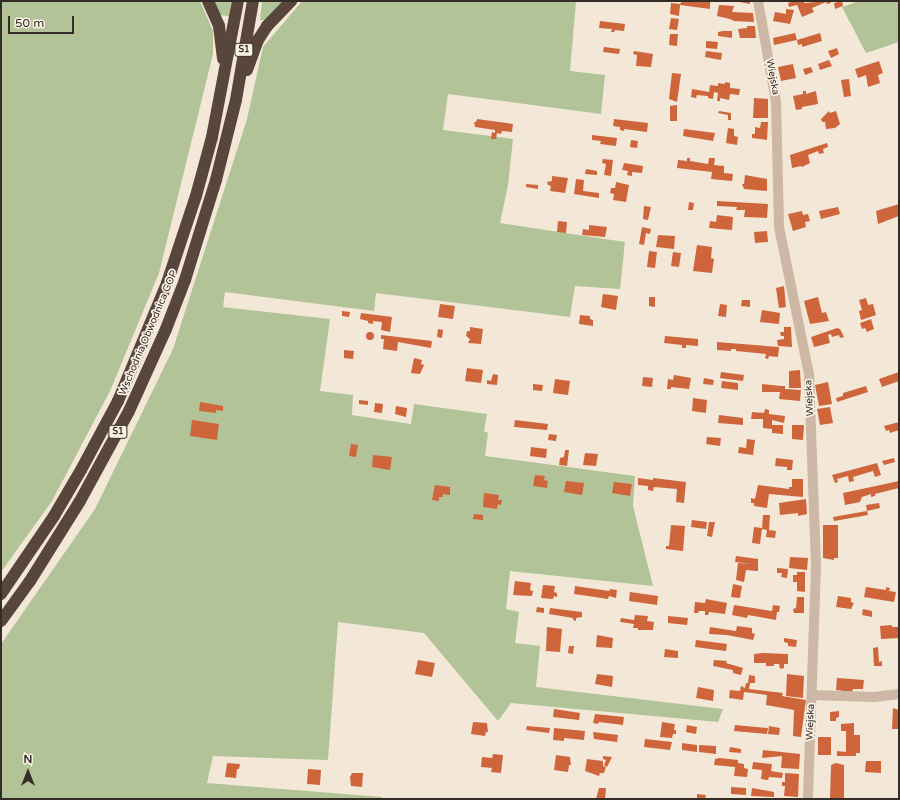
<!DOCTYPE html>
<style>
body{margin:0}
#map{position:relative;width:900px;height:800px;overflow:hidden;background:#f3e8d8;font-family:"Varela Round",sans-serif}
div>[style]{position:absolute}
.green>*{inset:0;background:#b2c397}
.building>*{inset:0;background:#cf653b}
.round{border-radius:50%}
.minor>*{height:10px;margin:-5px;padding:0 5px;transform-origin:5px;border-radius:5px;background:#ccb8a4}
.motorway>*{height:12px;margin:-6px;padding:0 6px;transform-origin:6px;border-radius:6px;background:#58463c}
span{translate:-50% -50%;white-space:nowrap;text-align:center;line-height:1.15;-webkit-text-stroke:3.5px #faf1e5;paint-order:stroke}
.shield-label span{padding:1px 3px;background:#faf1e5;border:1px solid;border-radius:3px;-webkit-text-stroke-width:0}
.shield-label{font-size:9px;color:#362c26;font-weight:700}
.street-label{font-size:10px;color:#362c26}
.frame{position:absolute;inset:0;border:2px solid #362c26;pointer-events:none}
.north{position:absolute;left:8px;top:752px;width:40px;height:40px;-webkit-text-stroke:3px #faf1e5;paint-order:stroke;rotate:0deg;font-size:11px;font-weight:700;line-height:16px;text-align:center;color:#362c26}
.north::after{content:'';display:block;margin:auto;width:14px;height:18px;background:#362c26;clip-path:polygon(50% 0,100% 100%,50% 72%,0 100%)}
.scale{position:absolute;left:8px;top:16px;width:66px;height:18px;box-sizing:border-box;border:2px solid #362c26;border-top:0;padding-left:5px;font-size:12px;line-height:14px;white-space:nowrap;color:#362c26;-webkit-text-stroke:3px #faf1e5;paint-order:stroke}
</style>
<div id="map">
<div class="green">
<div style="clip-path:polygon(1px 1px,200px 1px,213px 31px,213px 54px,159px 273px,110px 391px,52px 501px,1px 572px)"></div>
<div style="clip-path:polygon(212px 1px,231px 1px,229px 16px,219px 15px)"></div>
<div style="clip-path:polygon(262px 1px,286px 1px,267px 20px,260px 20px)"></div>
<div style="clip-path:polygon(302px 1px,576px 1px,570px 71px,605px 75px,601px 114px,448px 94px,443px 130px,513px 139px,508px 185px,500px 223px,625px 242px,620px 289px,575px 286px,570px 317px,376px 293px,374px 311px,225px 292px,223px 307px,330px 319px,320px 391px,353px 395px,352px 415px,411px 424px,414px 404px,487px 414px,484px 431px,488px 433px,485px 456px,635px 476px,633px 506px,653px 586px,510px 571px,506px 609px,519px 612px,515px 643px,540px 646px,536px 687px,723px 709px,718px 722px,511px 703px,498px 721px,424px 633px,338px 622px,328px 760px,213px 756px,207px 783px,382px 797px,382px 799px,1px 799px,1px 644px,95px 509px,173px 349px,247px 119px,263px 47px)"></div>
<div style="clip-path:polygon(859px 1px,899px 1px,899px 42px,866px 53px,842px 7px)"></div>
</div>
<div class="building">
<div style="clip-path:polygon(682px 1px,710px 2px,710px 9px,680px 5px,679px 16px,670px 14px,671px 3px,680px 4px)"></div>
<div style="clip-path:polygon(734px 1px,750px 1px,750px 4px)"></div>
<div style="clip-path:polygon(794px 1px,804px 1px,804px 3px,830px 1px,831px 3px,827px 4px,826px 2px,812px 8px,814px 12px,802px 17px,797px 5px,789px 7px,788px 3px)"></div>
<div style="clip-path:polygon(842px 1px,843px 6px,835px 9px,834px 3px)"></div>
<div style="clip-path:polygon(719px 5px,734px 6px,732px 12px,753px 13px,754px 22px,734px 21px,730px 19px,717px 16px)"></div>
<div style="clip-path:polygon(786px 9px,794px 10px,790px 24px,773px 21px,775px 12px,786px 14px)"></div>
<div style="clip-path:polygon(671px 18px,679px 19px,677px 30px,669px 29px)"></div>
<div style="clip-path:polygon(600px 21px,625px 24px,624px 31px,615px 30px,614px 32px,611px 32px,612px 29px,599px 28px)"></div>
<div style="clip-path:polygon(747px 26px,755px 26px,756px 38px,740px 38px,738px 29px,747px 28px)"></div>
<div style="clip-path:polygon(723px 31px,732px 31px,732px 38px,718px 36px,718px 32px)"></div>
<div style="clip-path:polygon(795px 33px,797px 40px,774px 45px,773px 38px)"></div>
<div style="clip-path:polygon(820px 33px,822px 41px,802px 47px,802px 44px,798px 45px,797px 40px)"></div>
<div style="clip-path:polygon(670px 34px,678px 34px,677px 46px,669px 45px)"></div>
<div style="clip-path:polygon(706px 41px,718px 42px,717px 49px,706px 48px)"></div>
<div style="clip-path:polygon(604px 47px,620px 49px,619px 54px,603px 52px)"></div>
<div style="clip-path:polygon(837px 48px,839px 54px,831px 58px,828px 51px)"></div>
<div style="clip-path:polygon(634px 51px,653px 54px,651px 67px,636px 66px,637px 55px,633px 54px)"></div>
<div style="clip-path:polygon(706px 51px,722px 53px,721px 60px,705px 57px)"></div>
<div style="clip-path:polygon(829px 60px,832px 66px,820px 70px,818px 64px)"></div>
<div style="clip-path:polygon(879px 61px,883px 73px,878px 75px,880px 83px,868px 87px,866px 75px,858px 78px,855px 69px)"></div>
<div style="clip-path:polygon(793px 64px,796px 78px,781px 81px,778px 67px)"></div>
<div style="clip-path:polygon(811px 67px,813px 72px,805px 75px,803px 69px)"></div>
<div style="clip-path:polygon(672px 73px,681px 74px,677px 102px,669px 99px)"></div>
<div style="clip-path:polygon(849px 79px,851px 96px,844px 97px,841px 80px)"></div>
<div style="clip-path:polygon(725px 82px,730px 83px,730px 88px,740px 89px,739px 95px,730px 94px,729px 100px,720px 98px,720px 101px,717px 101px,718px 93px,714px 92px,713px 99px,708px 98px,708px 96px,697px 95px,696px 98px,691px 97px,692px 89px,709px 92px,710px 85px,718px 86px,718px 83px,725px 84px)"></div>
<div style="clip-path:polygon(803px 91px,806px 91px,806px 94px,816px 91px,818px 104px,802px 107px,802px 109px,796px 110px,793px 96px,803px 94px)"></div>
<div style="clip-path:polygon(754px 98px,768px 99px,768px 118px,753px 118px)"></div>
<div style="clip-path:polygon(677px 105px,677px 121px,670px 121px,670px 106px)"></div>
<div style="clip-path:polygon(719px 111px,731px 113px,731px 120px,728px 120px,728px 115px,718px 113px)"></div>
<div style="clip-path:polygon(829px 111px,830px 113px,836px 111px,840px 124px,835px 128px,826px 129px,825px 122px,822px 122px,821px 119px)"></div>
<div style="clip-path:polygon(477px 119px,513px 124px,512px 132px,502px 131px,501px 134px,497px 133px,496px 139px,491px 139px,492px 132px,495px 133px,495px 130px,475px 127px,474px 122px,476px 122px)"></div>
<div style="clip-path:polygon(614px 119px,648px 123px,647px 132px,624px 129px,624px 131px,620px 130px,620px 127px,613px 126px)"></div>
<div style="clip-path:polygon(761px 122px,768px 122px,767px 140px,752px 138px,752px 134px,755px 134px,755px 127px,760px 128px)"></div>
<div style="clip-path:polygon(728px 128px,734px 129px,734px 136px,738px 137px,737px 145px,726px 143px)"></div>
<div style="clip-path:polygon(684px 129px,715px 133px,713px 141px,683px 136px)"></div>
<div style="clip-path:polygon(592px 135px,617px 138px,616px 146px,600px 144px,601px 141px,592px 140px)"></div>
<div style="clip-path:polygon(631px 140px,638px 141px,637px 148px,630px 147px)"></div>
<div style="clip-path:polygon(827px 143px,828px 147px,823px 149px,824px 153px,819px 154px,818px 151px,808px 155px,810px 163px,802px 167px,801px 166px,792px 168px,790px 155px)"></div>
<div style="clip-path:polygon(687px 158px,690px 158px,690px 161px,708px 164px,709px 158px,715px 158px,714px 165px,724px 166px,724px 173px,733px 174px,732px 181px,711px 179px,712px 172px,677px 168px,678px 160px,687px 161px)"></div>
<div style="clip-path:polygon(603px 159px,613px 160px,611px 176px,604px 175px,606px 164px,602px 163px)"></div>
<div style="clip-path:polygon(624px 163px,643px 166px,642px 173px,632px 172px,632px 176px,627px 175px,628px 171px,622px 170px)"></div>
<div style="clip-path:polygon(586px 169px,597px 171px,597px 175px,585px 174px)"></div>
<div style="clip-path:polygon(745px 175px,767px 179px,767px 191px,744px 189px,742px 184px,744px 184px)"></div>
<div style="clip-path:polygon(552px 176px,568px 178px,565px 193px,550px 191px,551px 186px,548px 185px,547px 182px,552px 181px)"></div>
<div style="clip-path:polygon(576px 179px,584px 180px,583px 191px,599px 193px,599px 198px,574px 194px)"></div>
<div style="clip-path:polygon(616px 182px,629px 185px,626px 202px,613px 200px,614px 194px,610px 193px,611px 188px,615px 188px)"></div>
<div style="clip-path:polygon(526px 184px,538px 185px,538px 189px,526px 187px)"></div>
<div style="clip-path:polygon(717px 201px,768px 204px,767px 218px,744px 217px,745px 210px,736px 210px,737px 207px,717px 206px)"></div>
<div style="clip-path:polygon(689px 202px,694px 203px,693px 210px,688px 210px)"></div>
<div style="clip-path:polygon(899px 204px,899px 216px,878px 224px,876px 211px)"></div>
<div style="clip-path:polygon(644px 206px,651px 207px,648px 220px,643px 219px)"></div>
<div style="clip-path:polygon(838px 207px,840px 214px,821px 219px,819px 211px)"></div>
<div style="clip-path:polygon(802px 211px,803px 215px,808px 214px,810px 221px,805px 222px,806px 227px,793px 231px,788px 214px)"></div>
<div style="clip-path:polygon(717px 215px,733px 217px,732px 230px,709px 228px,710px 221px,716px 222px)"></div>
<div style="clip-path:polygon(558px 221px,567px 222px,566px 233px,557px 232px)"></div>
<div style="clip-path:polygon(589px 225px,607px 227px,605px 237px,582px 235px,583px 229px,589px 230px)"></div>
<div style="clip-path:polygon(642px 227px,651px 229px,650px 234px,646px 233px,644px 245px,639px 244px)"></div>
<div style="clip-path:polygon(767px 231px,768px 242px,755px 243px,754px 232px)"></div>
<div style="clip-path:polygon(658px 235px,675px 236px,674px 249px,656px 247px)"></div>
<div style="clip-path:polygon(697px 245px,712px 247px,711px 258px,714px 259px,712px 273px,693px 271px)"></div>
<div style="clip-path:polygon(649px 251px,657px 252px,655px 268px,647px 267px)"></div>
<div style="clip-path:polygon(673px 252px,681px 253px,679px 267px,671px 266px)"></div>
<div style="clip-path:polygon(784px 286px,786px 307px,779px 308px,776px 288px)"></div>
<div style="clip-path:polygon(603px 294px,618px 296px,616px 310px,601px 307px)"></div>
<div style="clip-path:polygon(649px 297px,655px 297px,655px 307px,649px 306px)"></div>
<div style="clip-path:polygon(818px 297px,822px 313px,826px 312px,829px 321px,810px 324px,804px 301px)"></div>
<div style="clip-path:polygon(866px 298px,868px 305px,873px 304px,876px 315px,861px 320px,859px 311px,862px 310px,859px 300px)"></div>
<div style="clip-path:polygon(742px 300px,750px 300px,750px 307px,741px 306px)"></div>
<div style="clip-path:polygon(440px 304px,455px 306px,453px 319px,438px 317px)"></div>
<div style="clip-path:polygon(720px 304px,727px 305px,726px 317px,718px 316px)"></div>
<div style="clip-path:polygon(762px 310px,780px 313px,779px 324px,760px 322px)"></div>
<div style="clip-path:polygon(342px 311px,350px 312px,349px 317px,342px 316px)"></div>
<div style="clip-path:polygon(361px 313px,392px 317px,390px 332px,381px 330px,382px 322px,373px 321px,373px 324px,368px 323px,368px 321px,360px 319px)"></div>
<div style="clip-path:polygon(580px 315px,590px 316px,590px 319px,593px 320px,593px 326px,579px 324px)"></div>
<div style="clip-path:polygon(871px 319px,874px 329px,867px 332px,865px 328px,862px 329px,860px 323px)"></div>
<div style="clip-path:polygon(470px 327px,483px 329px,481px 344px,468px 343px,470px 339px,466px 336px,467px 331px,470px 331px)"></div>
<div style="clip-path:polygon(784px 327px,791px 327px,792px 347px,778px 346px,777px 340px,784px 339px,784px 336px,781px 336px,780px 332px,784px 332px)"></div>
<div style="clip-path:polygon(837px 328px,840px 329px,844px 337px,840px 338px,839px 335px,832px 337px,831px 334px,828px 335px,830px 343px,814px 347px,811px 337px)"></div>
<div style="clip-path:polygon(438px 329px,443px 330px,442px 338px,437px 337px)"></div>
<div class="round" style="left:366px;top:332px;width:8px;height:8px"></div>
<div style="clip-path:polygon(381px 335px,432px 341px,431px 348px,398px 342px,397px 351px,383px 349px,384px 339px,381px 339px)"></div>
<div style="clip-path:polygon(665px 336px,698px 339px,698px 346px,686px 345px,686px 348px,682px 348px,682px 345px,664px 343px)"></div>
<div style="clip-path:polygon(717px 342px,779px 347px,778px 357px,769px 356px,768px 359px,765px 358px,766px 354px,736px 351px,736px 349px,731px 349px,731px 351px,717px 350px)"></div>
<div style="clip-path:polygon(344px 350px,354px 351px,353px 359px,344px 358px)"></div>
<div style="clip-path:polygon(414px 358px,422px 360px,421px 364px,424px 365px,420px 374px,411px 373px)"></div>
<div style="clip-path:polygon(467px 368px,483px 370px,481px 383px,465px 381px)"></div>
<div style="clip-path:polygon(800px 370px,801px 388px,789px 388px,789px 371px)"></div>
<div style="clip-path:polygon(721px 372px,744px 375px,743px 381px,720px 378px)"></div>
<div style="clip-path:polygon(899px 372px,899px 381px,882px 387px,879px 379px)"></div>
<div style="clip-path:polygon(493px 374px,498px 375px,497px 385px,487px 384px,487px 380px,491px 381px)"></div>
<div style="clip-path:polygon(674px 375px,691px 378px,689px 389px,671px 387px,671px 389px,667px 389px,668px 379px,673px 380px)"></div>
<div style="clip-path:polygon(643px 377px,653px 378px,652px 387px,642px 386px)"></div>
<div style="clip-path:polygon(704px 378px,714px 380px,713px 385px,703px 384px)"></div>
<div style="clip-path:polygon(555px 379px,570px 381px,568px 395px,553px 393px)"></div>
<div style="clip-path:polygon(722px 381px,738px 383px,738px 390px,721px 388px)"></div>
<div style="clip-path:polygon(828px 382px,832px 404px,819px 406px,815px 385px)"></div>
<div style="clip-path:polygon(533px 384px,543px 385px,542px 391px,533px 390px)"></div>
<div style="clip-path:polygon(762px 384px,781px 386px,785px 386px,785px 389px,801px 390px,800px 401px,779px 399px,780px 392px,762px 392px)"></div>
<div style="clip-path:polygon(866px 386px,868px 392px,837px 402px,836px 398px,843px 396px,843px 393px)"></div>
<div style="clip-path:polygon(693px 398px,707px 400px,706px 413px,692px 411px)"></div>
<div style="clip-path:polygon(359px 400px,368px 401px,368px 405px,359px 404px)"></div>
<div style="clip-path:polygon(200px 402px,223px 406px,223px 411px,216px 410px,216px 413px,199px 411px)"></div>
<div style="clip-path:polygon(375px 403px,383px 404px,382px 413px,374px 412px)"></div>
<div style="clip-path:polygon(396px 406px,407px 408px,406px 417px,395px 414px)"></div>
<div style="clip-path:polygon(830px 407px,833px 423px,820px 425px,817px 409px)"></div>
<div style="clip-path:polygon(765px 409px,769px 410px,769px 414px,785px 416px,784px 423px,772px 420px,772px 429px,763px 428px,763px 419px,751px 419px,752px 412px,764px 413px)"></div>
<div style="clip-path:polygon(719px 415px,743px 418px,743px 425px,718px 423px)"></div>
<div style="clip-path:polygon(192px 420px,219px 424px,217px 440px,190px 436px)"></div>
<div style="clip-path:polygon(515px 420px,548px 424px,547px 430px,514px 427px)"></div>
<div style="clip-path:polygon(899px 422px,899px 430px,890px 433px,889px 430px,886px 431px,884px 426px)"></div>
<div style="clip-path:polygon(772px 425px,783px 425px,783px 434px,772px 433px)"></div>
<div style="clip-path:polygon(792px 425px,804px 425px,803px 440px,792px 439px)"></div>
<div style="clip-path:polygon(549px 434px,557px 435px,556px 441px,548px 440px)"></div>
<div style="clip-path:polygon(707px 437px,721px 438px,720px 446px,706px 444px)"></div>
<div style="clip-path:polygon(747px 439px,755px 440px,753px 455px,738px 453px,739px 447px,746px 448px)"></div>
<div style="clip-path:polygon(351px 444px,358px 445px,356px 457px,349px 456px)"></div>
<div style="clip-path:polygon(531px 447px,547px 449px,546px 458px,530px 456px)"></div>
<div style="clip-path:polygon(565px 450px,569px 450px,567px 466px,559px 465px,560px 458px,564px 457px)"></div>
<div style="clip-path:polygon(585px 453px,598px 454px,596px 466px,583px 465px)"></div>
<div style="clip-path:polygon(373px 455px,392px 457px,390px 470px,372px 467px)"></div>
<div style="clip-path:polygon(776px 458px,793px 460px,792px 470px,787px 470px,787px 467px,775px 466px)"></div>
<div style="clip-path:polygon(894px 458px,895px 462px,884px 465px,882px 461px)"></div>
<div style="clip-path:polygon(877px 463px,881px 475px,875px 477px,873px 471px,853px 477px,854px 481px,849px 482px,848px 476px,837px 479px,838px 482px,835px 483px,832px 475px)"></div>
<div style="clip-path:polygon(535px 475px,545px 476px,544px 480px,548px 481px,547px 488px,533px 486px)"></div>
<div style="clip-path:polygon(638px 478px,653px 480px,653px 478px,686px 482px,684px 503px,676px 502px,677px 489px,654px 487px,653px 491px,648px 490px,648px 486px,638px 485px)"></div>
<div style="clip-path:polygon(792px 479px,803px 479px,803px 497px,769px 494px,767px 508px,754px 506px,754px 503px,751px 503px,751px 498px,755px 499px,758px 485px,789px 489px,789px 487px,792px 487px)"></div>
<div style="clip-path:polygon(566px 481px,584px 483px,582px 495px,564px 492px)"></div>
<div style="clip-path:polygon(899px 481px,899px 488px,875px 494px,875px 496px,871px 497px,871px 494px,862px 497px,860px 502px,845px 505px,843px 493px)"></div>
<div style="clip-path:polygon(614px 482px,632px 484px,630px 496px,612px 493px)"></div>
<div style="clip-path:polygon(435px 485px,450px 487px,450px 495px,443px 494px,443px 497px,439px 497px,439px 501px,432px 500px)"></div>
<div style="clip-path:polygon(484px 493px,499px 495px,498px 500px,502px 500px,501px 505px,498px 504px,497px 509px,483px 507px)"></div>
<div style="clip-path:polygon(806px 499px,807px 514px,798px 516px,798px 513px,780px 515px,779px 503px)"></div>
<div style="clip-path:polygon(879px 503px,880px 508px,867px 511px,866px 505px)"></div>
<div style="clip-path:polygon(867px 511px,868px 515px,834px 521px,833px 517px)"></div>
<div style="clip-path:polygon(474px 514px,483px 515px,483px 520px,473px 519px)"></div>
<div style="clip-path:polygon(763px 515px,770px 515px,769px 530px,776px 531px,775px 538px,766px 537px,767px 530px,762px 529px)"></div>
<div style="clip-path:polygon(692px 520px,707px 522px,706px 529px,691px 527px)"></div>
<div style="clip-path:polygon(709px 522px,715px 522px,712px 537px,707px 536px)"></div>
<div style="clip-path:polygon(671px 525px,685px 526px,683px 551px,666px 549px,666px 546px,669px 546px)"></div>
<div style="clip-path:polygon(823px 525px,838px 525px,838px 558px,834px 558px,834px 560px,823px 558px)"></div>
<div style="clip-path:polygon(754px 527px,762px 528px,760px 544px,752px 543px)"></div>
<div style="clip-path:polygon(736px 556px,758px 559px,758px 571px,746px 570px,744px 582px,736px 580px,738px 563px,752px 564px,735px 562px)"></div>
<div style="clip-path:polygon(790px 557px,808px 558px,807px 570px,789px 568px)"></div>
<div style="clip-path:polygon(777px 568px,788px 569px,787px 578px,781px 577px,782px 573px,777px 573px)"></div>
<div style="clip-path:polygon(797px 572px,805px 572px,805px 592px,797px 591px,797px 582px,793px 582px,793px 575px,797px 575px)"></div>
<div style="clip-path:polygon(515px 581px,531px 583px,530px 590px,533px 591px,532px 596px,513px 595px)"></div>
<div style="clip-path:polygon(733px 584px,742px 586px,740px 598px,731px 597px)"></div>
<div style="clip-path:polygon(543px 585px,555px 586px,554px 592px,557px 593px,557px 597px,554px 596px,553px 599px,541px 598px)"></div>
<div style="clip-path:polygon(575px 586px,609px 591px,610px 589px,617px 590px,616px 598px,609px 596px,608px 599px,574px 594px)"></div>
<div style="clip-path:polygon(866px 587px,886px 590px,886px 587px,890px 588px,889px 591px,896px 592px,894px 602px,864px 597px)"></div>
<div style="clip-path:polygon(630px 592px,658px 596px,657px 605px,629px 601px)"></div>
<div style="clip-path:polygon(838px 596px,851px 598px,851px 602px,854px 603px,851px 609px,836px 607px)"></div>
<div style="clip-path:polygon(797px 597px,804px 597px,804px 613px,794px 613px,793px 609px,796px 608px)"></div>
<div style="clip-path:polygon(706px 599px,727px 603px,725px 614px,709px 612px,708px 615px,705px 615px,705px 611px,699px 611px,698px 613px,694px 613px,695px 602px,705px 603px)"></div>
<div style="clip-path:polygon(734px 605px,772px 611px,773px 605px,780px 606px,779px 612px,777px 612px,776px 620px,748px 615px,747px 618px,732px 615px)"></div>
<div style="clip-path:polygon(537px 607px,544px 608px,544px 613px,536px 612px)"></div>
<div style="clip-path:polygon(550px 608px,582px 612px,582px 617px,576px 618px,576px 621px,573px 620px,573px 618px,549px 614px)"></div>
<div style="clip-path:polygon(863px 609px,872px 611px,872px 617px,862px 615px)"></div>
<div style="clip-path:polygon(635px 615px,648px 616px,647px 621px,654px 622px,653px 630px,638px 630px,638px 628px,633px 628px,634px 624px,620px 622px,621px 618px,634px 620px)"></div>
<div style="clip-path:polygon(668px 616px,688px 618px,687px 625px,668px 623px)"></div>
<div style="clip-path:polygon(892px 625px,892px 627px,899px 627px,899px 638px,881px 639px,880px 626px)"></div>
<div style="clip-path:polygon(737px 626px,752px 628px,752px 633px,755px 634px,753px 640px,727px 635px,709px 634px,710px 627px,736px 631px)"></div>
<div style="clip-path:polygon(547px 627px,562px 629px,560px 652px,546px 651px)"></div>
<div style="clip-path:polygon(597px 635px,613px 638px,612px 648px,596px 647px)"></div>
<div style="clip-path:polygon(784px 638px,797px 640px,796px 647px,788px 646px,788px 643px,784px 642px)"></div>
<div style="clip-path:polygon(696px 640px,727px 644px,726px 651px,695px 647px)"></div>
<div style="clip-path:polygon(569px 646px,574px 646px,573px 654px,568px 653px)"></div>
<div style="clip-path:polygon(878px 647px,879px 662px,882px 661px,882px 666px,874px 666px,873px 648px)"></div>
<div style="clip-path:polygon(665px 649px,678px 651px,678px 658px,664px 657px)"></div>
<div style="clip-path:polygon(763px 653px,788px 654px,788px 664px,784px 664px,784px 668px,780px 669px,779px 664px,774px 664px,774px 666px,766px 666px,766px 663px,754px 663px,754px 654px)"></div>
<div style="clip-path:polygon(418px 660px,435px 663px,432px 677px,415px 674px)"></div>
<div style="clip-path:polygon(714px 660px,727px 661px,726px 663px,743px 668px,741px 675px,733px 673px,733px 670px,713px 666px)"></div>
<div style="clip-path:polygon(597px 674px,613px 676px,612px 687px,595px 684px)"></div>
<div style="clip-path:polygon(787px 674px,804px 676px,803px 698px,786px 696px)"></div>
<div style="clip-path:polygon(749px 675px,755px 676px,755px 683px,750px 683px,749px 689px,783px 693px,782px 696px,806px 700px,801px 737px,793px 736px,794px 710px,766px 705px,767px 695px,744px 692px,743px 700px,729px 698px,730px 690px,740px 691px,741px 686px,745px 688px,746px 683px,748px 683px)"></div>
<div style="clip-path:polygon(837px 678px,864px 680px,863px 689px,853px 689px,852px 692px,836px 690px)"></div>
<div style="clip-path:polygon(698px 687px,714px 690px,713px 701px,696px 698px)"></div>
<div style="clip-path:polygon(893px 708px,899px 710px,899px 729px,892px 729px)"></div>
<div style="clip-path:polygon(554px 709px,580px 713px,579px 720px,553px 717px)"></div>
<div style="clip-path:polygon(839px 711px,839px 717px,836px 718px,836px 721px,830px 721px,830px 712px)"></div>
<div style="clip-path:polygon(595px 714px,624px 717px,623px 725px,599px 722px,598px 724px,593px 723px)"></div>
<div style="clip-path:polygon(473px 722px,487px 723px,488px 732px,486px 732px,485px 736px,471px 734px)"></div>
<div style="clip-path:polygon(662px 722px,675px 724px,674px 730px,676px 730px,676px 734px,673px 734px,672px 738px,660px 737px)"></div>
<div style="clip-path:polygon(854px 723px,854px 735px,860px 735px,860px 753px,856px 753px,856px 756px,837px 756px,837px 751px,846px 752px,846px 731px,841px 731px,841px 724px)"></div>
<div style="clip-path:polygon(687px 725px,697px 727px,696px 734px,686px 732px)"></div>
<div style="clip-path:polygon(735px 725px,768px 728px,767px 734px,734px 731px)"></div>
<div style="clip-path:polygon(527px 726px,550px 728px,549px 733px,526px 730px)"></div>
<div style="clip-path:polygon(769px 726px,780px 728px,779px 735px,768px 734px)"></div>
<div style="clip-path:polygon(554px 728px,585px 731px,584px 740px,564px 738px,564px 741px,553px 740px)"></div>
<div style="clip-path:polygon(593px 732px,618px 735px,617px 742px,594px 739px)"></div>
<div style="clip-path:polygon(818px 737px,831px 737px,831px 755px,818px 755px)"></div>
<div style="clip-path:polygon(645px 739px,672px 742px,670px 750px,644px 747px)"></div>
<div style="clip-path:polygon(682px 743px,697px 745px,697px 752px,682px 750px)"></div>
<div style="clip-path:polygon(699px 745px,716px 746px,716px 754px,699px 752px)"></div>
<div style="clip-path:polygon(730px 747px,741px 749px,741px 753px,729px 752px)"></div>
<div style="clip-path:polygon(763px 750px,800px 754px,799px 769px,781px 768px,782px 756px,762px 758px)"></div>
<div style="clip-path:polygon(493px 754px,503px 755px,501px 773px,491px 772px,492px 768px,481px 767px,482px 757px,492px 758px)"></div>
<div style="clip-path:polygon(556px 755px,570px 757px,571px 765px,569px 765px,568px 772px,554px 770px)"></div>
<div style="clip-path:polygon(603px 756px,612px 757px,607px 767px,604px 765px,606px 760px,603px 759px)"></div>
<div style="clip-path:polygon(720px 758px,738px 760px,738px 763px,744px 764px,744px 768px,748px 769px,747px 777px,734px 776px,735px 767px,714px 765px,715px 759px)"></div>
<div style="clip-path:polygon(587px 759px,603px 761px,603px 766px,606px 767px,604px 773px,600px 773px,599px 776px,585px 771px)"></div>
<div style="clip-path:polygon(866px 761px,881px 761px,881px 773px,865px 772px)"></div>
<div style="clip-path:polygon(753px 762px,772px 764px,771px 771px,783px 773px,782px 778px,769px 777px,768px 780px,761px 779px,762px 770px,752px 769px)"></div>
<div style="clip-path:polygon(227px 763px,240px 764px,239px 769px,237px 769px,236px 778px,225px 777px)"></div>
<div style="clip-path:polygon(836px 763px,844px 765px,844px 799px,830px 799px,831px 765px)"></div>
<div style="clip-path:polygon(308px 769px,321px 770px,320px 785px,307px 784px)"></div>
<div style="clip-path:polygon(352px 773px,363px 773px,362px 787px,351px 786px,350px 777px)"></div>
<div style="clip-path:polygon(785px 773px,799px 774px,798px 797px,784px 796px,785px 786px,782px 786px,782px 782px,785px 782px)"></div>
<div style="clip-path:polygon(731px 787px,746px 788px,746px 795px,731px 794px)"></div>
<div style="clip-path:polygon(599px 788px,606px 788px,605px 799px,596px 799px)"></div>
<div style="clip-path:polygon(752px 788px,774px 792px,774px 797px,751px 796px)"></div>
<div style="clip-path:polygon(697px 794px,706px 795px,705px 799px,697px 798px)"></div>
</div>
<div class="minor">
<div style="left:758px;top:1px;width:103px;rotate:79.9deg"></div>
<div style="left:776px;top:102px;width:125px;rotate:88.6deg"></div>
<div style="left:779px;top:227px;width:151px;rotate:78.5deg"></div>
<div style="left:809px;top:375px;width:191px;rotate:87.9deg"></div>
<div style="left:816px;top:566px;width:233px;rotate:92deg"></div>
<div style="left:812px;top:695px;width:62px;rotate:1.8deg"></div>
<div style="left:874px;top:697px;width:25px;rotate:-7deg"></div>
</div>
<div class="motorway">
<div style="left:208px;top:1px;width:27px;rotate:66deg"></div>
<div style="left:219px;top:26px;width:33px;rotate:83deg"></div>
<div style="left:247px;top:70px;width:32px;rotate:-70deg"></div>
<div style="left:258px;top:40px;width:17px;rotate:-57deg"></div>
<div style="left:267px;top:26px;width:35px;rotate:-46deg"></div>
<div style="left:1px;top:594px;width:94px;rotate:-55.8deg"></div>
<div style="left:54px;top:516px;width:53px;rotate:-59.6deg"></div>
<div style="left:81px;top:470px;width:78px;rotate:-61.8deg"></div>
<div style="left:118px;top:401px;width:128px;rotate:-67.4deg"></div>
<div style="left:167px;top:283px;width:92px;rotate:-71.6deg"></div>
<div style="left:196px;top:196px;width:61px;rotate:-74.8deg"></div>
<div style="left:212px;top:137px;width:138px;rotate:-79.2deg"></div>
<div style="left:1px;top:621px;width:49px;rotate:-54.1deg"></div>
<div style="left:30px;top:581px;width:94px;rotate:-58deg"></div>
<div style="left:80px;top:501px;width:102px;rotate:-61.4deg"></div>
<div style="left:129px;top:411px;width:90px;rotate:-65.7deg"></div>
<div style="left:166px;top:329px;width:53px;rotate:-68.8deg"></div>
<div style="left:185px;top:280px;width:105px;rotate:-72.8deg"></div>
<div style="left:216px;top:180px;width:82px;rotate:-76deg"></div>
<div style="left:236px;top:100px;width:100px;rotate:-80.3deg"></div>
</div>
<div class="shield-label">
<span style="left:244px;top:50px">S1</span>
<span style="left:118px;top:432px">S1</span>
</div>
<div class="street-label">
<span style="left:772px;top:77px;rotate:80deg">Wiejska</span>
<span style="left:149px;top:333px;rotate:-67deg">Wschodnia Obwodnica GOP</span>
<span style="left:810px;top:398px;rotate:-93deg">Wiejska</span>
<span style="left:811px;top:722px;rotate:-88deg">Wiejska</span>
</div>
<div class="frame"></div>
<div class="north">N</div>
<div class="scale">50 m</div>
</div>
